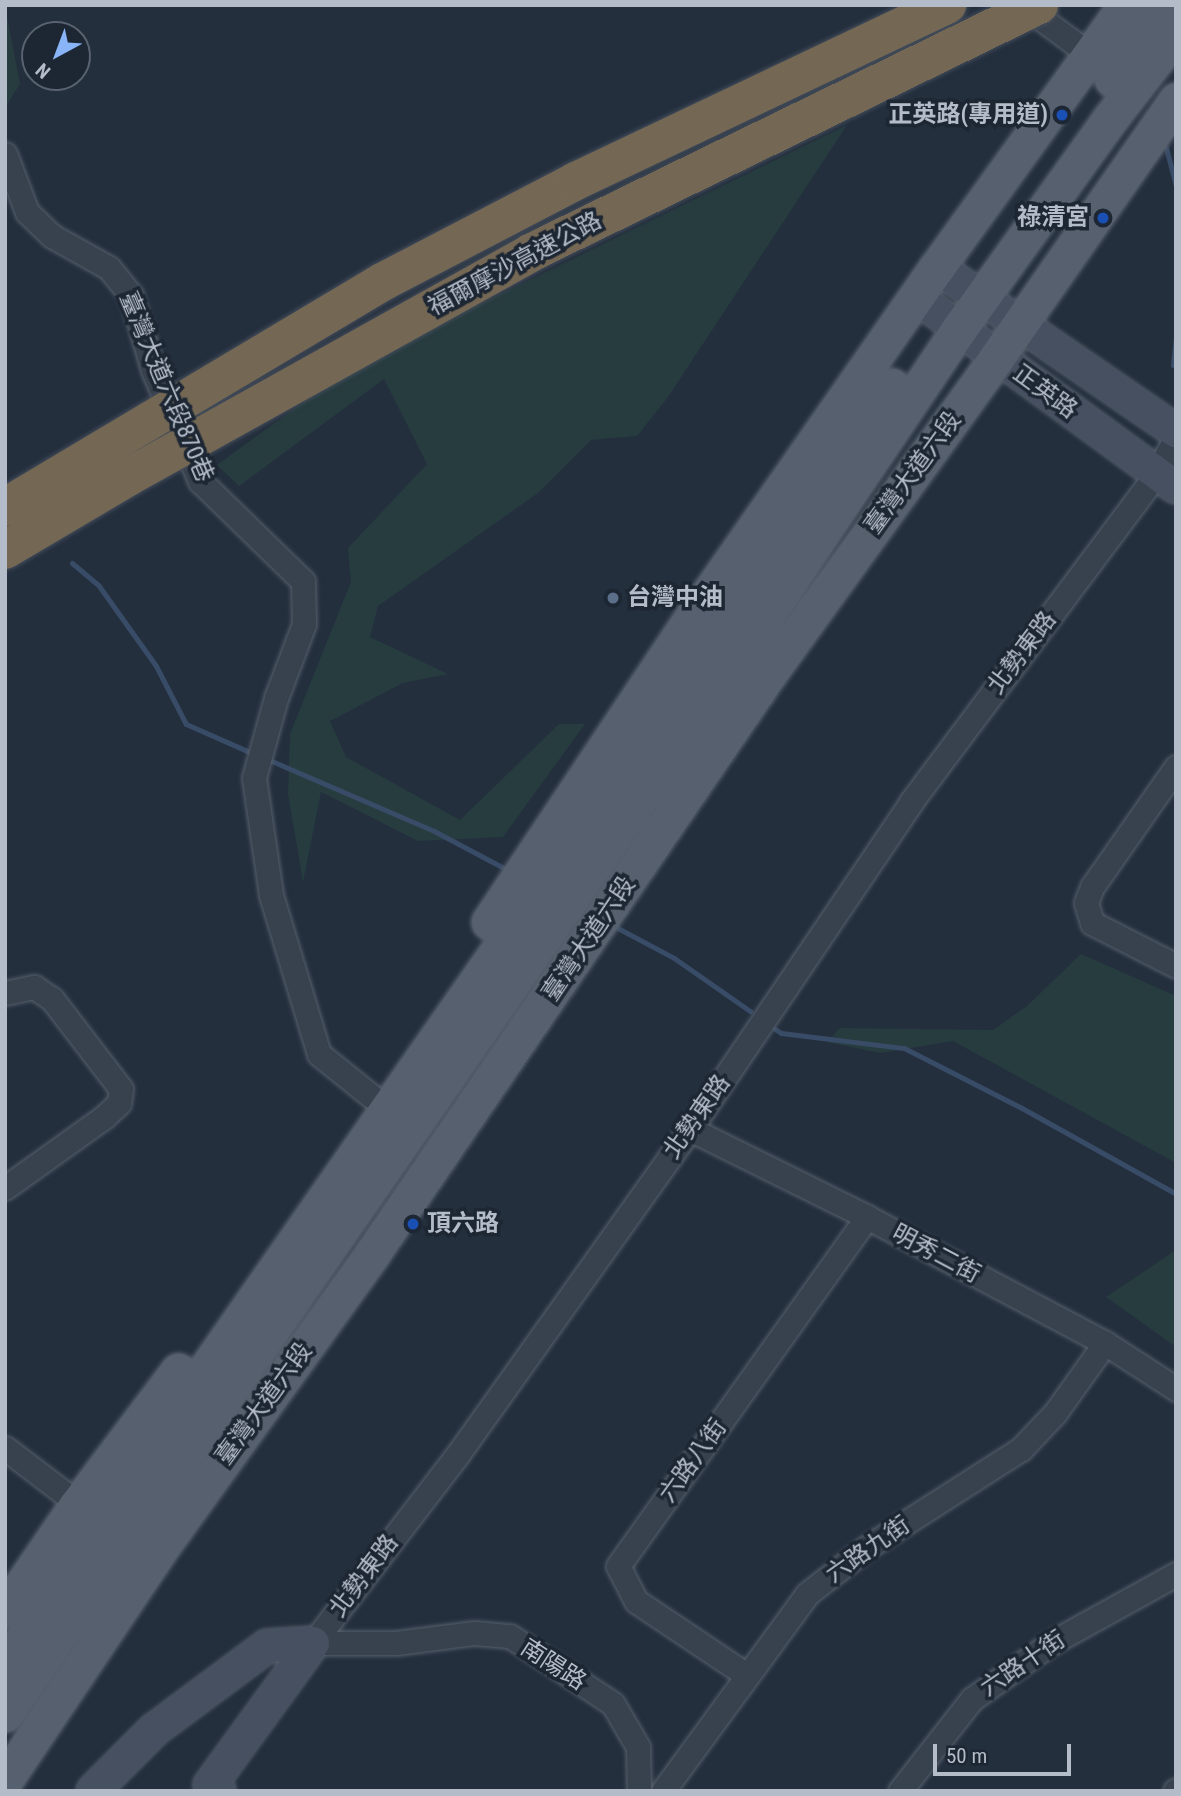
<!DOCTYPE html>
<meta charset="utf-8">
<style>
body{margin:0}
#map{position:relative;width:1181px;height:1796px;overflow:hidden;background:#242f3e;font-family:"Roboto Condensed","Noto Sans TC",sans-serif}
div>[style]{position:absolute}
.green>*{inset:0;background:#263c3f}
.stream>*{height:5px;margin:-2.5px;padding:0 2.5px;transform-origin:2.5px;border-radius:2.5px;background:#394c67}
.roads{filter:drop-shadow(0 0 2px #565f6c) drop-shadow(0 0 2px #565f6c)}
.street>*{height:23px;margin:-11.5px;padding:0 11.5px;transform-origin:11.5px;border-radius:11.5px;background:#38414e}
.secondary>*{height:32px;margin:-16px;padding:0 16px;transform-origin:16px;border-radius:16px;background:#465061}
.primary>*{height:35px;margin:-17.5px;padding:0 17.5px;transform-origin:17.5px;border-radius:17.5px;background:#56606e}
.bridges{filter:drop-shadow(0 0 2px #434c59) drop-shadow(0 0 2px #434c59)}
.highway-bridge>*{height:38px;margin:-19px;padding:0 19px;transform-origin:19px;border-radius:19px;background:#746855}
.dots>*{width:19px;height:19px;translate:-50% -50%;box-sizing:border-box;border:4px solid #1d2633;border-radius:50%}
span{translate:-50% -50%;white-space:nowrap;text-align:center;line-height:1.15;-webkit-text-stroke:7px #1d2633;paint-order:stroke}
.poi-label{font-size:24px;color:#b4bcc9;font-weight:700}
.right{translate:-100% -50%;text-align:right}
.left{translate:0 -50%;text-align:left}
.street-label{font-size:24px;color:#b4bcc9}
.frame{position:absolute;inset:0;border:7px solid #b4bcc9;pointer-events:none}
.north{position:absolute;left:21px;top:21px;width:70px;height:70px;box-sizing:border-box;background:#1d2633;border:2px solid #59626f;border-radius:50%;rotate:221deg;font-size:19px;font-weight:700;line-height:28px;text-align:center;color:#b4bcc9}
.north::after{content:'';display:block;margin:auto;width:24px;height:32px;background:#8ab4f8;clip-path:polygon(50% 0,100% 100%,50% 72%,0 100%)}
.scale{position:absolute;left:933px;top:1744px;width:138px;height:32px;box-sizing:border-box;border:4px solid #b4bcc9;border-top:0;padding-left:9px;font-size:21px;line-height:24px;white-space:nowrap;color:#b4bcc9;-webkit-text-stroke:5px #1d2633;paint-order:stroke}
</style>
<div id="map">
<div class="green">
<div style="clip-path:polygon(5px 5px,20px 84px,6px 106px,5px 105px)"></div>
<div style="clip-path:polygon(847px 125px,668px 397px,637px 436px,591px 440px,538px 493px,378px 606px,370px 637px,448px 674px,403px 683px,330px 721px,346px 757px,460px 820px,559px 724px,585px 724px,503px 837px,418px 841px,321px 792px,303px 882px,288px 794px,290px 734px,351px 582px,348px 548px,427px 464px,384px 379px,239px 486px,217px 465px,353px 366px)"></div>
<div style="clip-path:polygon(1081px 954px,1176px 996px,1176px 1163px,953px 1041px,880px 1053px,827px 1042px,840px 1028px,993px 1030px,1027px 1006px)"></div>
<div style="clip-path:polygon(1176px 1250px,1176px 1347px,1106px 1297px)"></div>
</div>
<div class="stream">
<div style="left:1165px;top:144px;width:43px;rotate:75.3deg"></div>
<div style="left:1173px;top:365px;width:27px;rotate:-84deg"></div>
<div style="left:72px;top:563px;width:35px;rotate:40deg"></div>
<div style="left:99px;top:586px;width:98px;rotate:54.5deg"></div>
<div style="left:156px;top:666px;width:65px;rotate:62.7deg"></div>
<div style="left:186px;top:724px;width:74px;rotate:23.8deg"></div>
<div style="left:267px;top:759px;width:182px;rotate:23.3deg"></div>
<div style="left:434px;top:831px;width:79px;rotate:27.9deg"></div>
<div style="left:612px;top:925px;width:70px;rotate:28deg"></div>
<div style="left:674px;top:958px;width:93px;rotate:34.9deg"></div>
<div style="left:775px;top:1029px;width:7px;rotate:34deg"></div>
<div style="left:781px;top:1033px;width:124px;rotate:7deg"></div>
<div style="left:904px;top:1048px;width:130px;rotate:27deg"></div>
<div style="left:1020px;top:1107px;width:179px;rotate:29.1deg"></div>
</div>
<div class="roads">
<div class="street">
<div style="left:1024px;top:6px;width:81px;rotate:36.4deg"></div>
<div style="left:5px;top:154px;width:62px;rotate:69.2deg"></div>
<div style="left:27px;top:212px;width:35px;rotate:44deg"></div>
<div style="left:52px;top:236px;width:65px;rotate:29.3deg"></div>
<div style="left:109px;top:268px;width:35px;rotate:51deg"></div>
<div style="left:131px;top:295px;width:78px;rotate:73.7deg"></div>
<div style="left:153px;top:370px;width:121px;rotate:67.1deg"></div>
<div style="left:200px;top:481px;width:144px;rotate:44.2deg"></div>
<div style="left:303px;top:581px;width:43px;rotate:88.7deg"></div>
<div style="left:304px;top:624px;width:79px;rotate:110.7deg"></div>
<div style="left:276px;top:698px;width:83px;rotate:105.4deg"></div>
<div style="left:254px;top:778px;width:118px;rotate:81.7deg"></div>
<div style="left:271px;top:895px;width:166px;rotate:73.2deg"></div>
<div style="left:319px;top:1054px;width:67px;rotate:38.9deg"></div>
<div style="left:1176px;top:767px;width:146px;rotate:125deg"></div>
<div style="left:1092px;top:887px;width:17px;rotate:111deg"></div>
<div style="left:1086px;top:903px;width:21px;rotate:73deg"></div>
<div style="left:1092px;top:923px;width:94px;rotate:27.1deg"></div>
<div style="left:5px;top:993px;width:30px;rotate:-12deg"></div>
<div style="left:34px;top:987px;width:22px;rotate:34deg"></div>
<div style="left:52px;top:999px;width:113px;rotate:52.5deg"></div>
<div style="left:121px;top:1089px;width:14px;rotate:98deg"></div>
<div style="left:119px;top:1103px;width:21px;rotate:137deg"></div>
<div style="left:104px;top:1117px;width:122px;rotate:144.4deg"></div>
<div style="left:690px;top:1129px;width:198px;rotate:26.4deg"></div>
<div style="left:867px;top:1217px;width:269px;rotate:27.9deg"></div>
<div style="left:1105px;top:1343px;width:85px;rotate:32.9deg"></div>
<div style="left:5px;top:1448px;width:106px;rotate:37.3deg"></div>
<div style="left:313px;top:1643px;width:238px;rotate:-52.5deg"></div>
<div style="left:458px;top:1454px;width:399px;rotate:-54.5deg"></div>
<div style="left:690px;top:1129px;width:395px;rotate:-55.9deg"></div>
<div style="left:911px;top:802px;width:411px;rotate:-53.2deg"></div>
<div style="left:1157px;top:473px;width:41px;rotate:-62.2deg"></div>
<div style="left:313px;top:1643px;width:83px"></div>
<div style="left:396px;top:1643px;width:79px;rotate:-7.3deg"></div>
<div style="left:474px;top:1633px;width:36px;rotate:5deg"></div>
<div style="left:510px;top:1636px;width:123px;rotate:33.4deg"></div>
<div style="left:613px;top:1704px;width:50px;rotate:59.8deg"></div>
<div style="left:638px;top:1747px;width:44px;rotate:88.7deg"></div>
<div style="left:745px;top:1674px;width:131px;rotate:-146.2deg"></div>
<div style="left:636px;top:1601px;width:39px;rotate:-117deg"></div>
<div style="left:618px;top:1566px;width:429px;rotate:-54.5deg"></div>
<div style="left:663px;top:1791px;width:244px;rotate:-53.8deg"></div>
<div style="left:807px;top:1594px;width:75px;rotate:-37.9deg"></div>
<div style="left:866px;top:1548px;width:184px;rotate:-32.6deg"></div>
<div style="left:1021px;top:1449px;width:50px;rotate:-46.6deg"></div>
<div style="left:1055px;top:1413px;width:86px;rotate:-54.5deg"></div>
<div style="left:900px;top:1791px;width:117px;rotate:-52deg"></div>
<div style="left:972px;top:1699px;width:97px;rotate:-35.3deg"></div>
<div style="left:1051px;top:1643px;width:143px;rotate:-28.9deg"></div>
<div style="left:1175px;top:1791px;width:1px;rotate:-45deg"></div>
</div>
<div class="secondary">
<div style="left:937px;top:267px;width:290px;rotate:34.5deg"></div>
<div style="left:916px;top:297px;width:322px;rotate:36.2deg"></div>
<div style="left:93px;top:1791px;width:86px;rotate:-45deg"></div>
<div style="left:154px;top:1730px;width:141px;rotate:-36.6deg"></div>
<div style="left:267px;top:1646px;width:46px;rotate:-3.7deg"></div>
<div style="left:219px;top:1791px;width:11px;rotate:-146deg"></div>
<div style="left:210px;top:1785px;width:175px;rotate:-54deg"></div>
</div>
<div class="primary">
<div style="left:1112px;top:79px;width:92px;rotate:-53.9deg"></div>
<div style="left:489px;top:922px;width:369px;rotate:-56.3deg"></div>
<div style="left:694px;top:615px;width:424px;rotate:-55.1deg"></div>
<div style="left:937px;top:267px;width:323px;rotate:-54.2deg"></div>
<div style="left:5px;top:1610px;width:127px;rotate:-55.6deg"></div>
<div style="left:77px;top:1505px;width:168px;rotate:-53deg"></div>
<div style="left:5px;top:1665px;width:305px;rotate:-55.9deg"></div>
<div style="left:176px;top:1412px;width:1251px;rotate:-55.09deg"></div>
<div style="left:5px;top:1714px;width:1296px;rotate:-55.24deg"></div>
<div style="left:744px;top:649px;width:386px;rotate:-56.1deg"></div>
<div style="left:959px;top:329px;width:259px;rotate:-54.3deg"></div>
<div style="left:1110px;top:119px;width:108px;rotate:-52.2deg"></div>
<div style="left:5px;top:1780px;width:275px;rotate:-56.1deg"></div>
<div style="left:158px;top:1552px;width:367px;rotate:-54.3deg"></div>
<div style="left:372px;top:1254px;width:705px;rotate:-55.63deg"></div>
<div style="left:770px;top:672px;width:388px;rotate:-54.2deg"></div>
<div style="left:997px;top:357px;width:313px;rotate:-55.1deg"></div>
</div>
</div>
<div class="bridges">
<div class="highway-bridge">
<div style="left:5px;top:507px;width:441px;rotate:-30.8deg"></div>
<div style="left:384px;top:281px;width:216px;rotate:-27.5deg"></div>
<div style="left:576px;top:181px;width:411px;rotate:-25.4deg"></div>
<div style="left:5px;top:550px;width:145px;rotate:-30.6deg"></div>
<div style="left:130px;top:476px;width:460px;rotate:-29.1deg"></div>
<div style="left:532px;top:252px;width:564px;rotate:-25.97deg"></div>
</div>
</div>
<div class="dots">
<div style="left:1062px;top:115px;background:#1a4fb4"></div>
<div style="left:1103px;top:218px;background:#1a4fb4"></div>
<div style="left:613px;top:598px;background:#5c6f8a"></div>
<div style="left:413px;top:1224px;background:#1a4fb4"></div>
</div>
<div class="poi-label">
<span class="right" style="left:1048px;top:115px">正英路(專用道)</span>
<span class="right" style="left:1089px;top:218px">祿清宮</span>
<span class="left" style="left:627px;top:598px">台灣中油</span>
<span class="left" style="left:427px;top:1224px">頂六路</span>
</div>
<div class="street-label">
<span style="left:515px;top:264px;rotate:-28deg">福爾摩沙高速公路</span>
<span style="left:166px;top:387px;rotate:67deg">臺灣大道六段870巷</span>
<span style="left:1045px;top:392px;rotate:36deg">正英路</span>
<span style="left:913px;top:473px;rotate:-54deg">臺灣大道六段</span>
<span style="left:1022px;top:653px;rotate:-53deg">北勢東路</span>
<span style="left:589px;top:939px;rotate:-56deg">臺灣大道六段</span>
<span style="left:697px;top:1117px;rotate:-55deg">北勢東路</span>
<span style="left:936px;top:1254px;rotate:28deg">明秀二街</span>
<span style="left:264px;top:1404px;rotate:-54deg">臺灣大道六段</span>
<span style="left:693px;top:1461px;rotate:-54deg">六路八街</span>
<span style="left:868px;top:1550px;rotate:-35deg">六路九街</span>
<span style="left:364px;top:1576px;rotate:-53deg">北勢東路</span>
<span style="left:1023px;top:1664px;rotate:-34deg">六路十街</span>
<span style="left:553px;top:1665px;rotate:33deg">南陽路</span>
</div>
<div class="frame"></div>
<div class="north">N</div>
<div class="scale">50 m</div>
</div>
